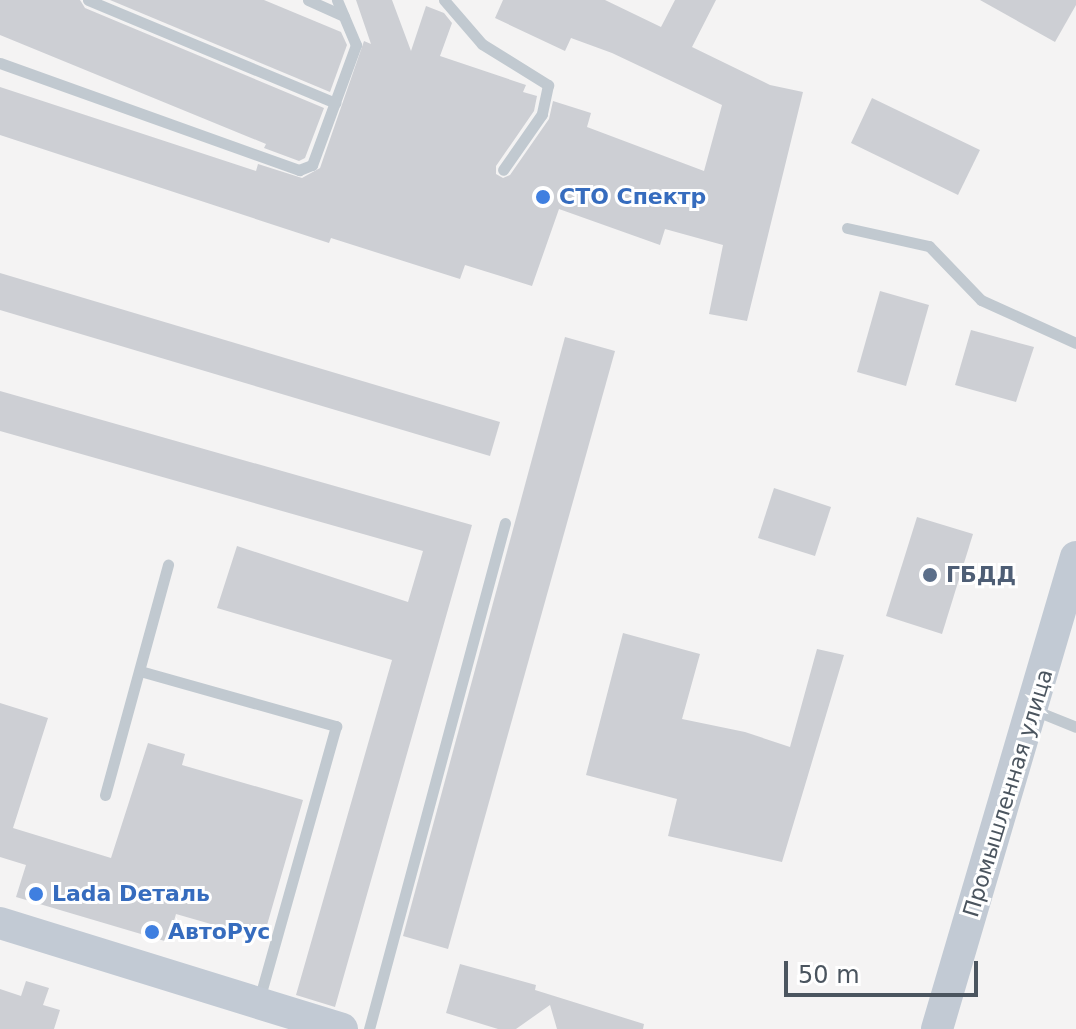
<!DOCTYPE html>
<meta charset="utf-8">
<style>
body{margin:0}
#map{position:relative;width:1076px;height:1029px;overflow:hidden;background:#f4f3f3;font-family:"DejaVu Sans",sans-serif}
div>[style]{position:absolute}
.building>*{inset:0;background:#cdcfd4}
.service>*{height:11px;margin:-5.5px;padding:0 5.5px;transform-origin:5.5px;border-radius:5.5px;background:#c1c9d0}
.secondary>*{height:32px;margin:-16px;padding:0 16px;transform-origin:16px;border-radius:16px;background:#c2cad4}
.dots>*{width:22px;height:22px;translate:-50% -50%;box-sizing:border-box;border:4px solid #fff;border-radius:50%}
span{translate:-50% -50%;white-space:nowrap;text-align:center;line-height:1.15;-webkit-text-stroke:6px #fff;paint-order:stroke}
.shop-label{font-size:22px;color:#366cbe;font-weight:700}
.left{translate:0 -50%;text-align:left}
.service-label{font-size:22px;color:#4e5e75;font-weight:700}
.street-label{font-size:22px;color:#4b555f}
.scale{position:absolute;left:784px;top:961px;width:194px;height:36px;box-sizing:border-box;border:4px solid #4b555f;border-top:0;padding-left:10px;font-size:24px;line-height:28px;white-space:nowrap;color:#4b555f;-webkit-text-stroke:6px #fff;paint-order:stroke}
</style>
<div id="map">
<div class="building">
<div style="clip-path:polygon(0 0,80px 0,85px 8px,324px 108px,305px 158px,299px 161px,264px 148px,266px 144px,0 35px)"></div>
<div style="clip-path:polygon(110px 0,264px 0,341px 32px,347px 45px,330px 92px)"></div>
<div style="clip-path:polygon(356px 0,392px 0,411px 51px,426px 6px,444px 13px,452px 23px,440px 56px,526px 85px,523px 92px,537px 96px,534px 111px,496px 166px,496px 174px,503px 178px,510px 175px,549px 119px,553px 101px,591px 113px,587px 127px,704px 171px,722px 105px,612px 53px,571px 38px,565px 51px,495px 18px,503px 0,605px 0,661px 27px,675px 0,716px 0,692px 47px,770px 85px,803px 92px,747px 321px,709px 314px,723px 245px,665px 229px,660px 245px,559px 209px,532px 286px,465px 265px,460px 279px,331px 238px,329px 243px,0 135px,0 87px,256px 171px,258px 164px,302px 178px,320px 168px,364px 41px,371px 44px)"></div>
<div style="clip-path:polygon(980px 0,1076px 0,1076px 5px,1055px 42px)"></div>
<div style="clip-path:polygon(872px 98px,980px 150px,958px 195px,851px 143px)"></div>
<div style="clip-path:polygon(0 273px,500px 422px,490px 456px,0 310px)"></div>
<div style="clip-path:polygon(880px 291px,929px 305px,906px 386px,857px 372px)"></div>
<div style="clip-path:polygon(971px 330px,1034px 347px,1016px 402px,955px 385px)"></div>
<div style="clip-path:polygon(565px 337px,615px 351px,448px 949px,403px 936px)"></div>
<div style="clip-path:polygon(0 391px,472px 525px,335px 1007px,296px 995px,392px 660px,217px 608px,237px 546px,408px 602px,423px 551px,0 431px)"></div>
<div style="clip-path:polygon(774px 488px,831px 507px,815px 556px,758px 538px)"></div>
<div style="clip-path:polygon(917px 517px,973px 534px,942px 634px,886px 616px)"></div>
<div style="clip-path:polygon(623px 633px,700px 654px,682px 719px,745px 732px,790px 747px,817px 649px,844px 655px,782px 862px,668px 836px,677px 799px,586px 775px)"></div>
<div style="clip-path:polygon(0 703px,48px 718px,13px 828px,111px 858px,148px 743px,185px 754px,182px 765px,303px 800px,263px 939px,176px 914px,168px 942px,16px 897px,26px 865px,0 857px)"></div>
<div style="clip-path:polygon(460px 964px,536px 985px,535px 990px,644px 1024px,643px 1029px,557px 1029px,550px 1005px,516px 1029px,498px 1029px,446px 1013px)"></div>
<div style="clip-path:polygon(26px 981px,49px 988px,43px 1005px,60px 1010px,54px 1029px,0 1029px,0 989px,21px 996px)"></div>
</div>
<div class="service">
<div style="left:88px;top:0;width:268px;rotate:22.6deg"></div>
<div style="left:308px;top:0;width:39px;rotate:24deg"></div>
<div style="left:444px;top:0;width:58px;rotate:49.2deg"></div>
<div style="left:482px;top:44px;width:78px;rotate:31.8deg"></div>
<div style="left:548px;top:85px;width:30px;rotate:102deg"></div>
<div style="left:542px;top:114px;width:68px;rotate:124.9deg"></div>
<div style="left:0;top:63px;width:318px;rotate:19.7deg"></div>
<div style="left:299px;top:170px;width:14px;rotate:-21deg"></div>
<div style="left:312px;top:165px;width:128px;rotate:-69.9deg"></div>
<div style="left:356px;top:45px;width:49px;rotate:-112.9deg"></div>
<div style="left:847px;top:228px;width:84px;rotate:12.4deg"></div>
<div style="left:929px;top:246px;width:75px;rotate:46.1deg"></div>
<div style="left:981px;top:300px;width:104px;rotate:24.4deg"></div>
<div style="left:140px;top:671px;width:204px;rotate:15.7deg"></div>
<div style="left:336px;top:726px;width:285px;rotate:105.7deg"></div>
<div style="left:1034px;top:710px;width:45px;rotate:22deg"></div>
<div style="left:105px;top:795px;width:239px;rotate:-74.7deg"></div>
<div style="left:369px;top:1029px;width:524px;rotate:-74.96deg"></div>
</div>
<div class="secondary">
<div style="left:0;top:923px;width:358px;rotate:17.2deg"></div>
<div style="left:937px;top:1029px;width:492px;rotate:-73.6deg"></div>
</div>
<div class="dots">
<div style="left:543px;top:197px;background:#3f7fe0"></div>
<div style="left:930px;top:575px;background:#5c6f8a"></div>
<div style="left:36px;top:894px;background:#3f7fe0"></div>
<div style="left:152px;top:932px;background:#3f7fe0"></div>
</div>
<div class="shop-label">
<span class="left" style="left:559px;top:197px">СТО Спектр</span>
<span class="left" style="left:52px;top:894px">Lada Dеталь</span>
<span class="left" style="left:168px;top:932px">АвтоРус</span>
</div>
<div class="service-label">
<span class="left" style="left:946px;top:575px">ГБДД</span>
</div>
<div class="street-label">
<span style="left:1008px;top:793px;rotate:-73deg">Промышленная улица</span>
</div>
<div class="scale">50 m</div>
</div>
